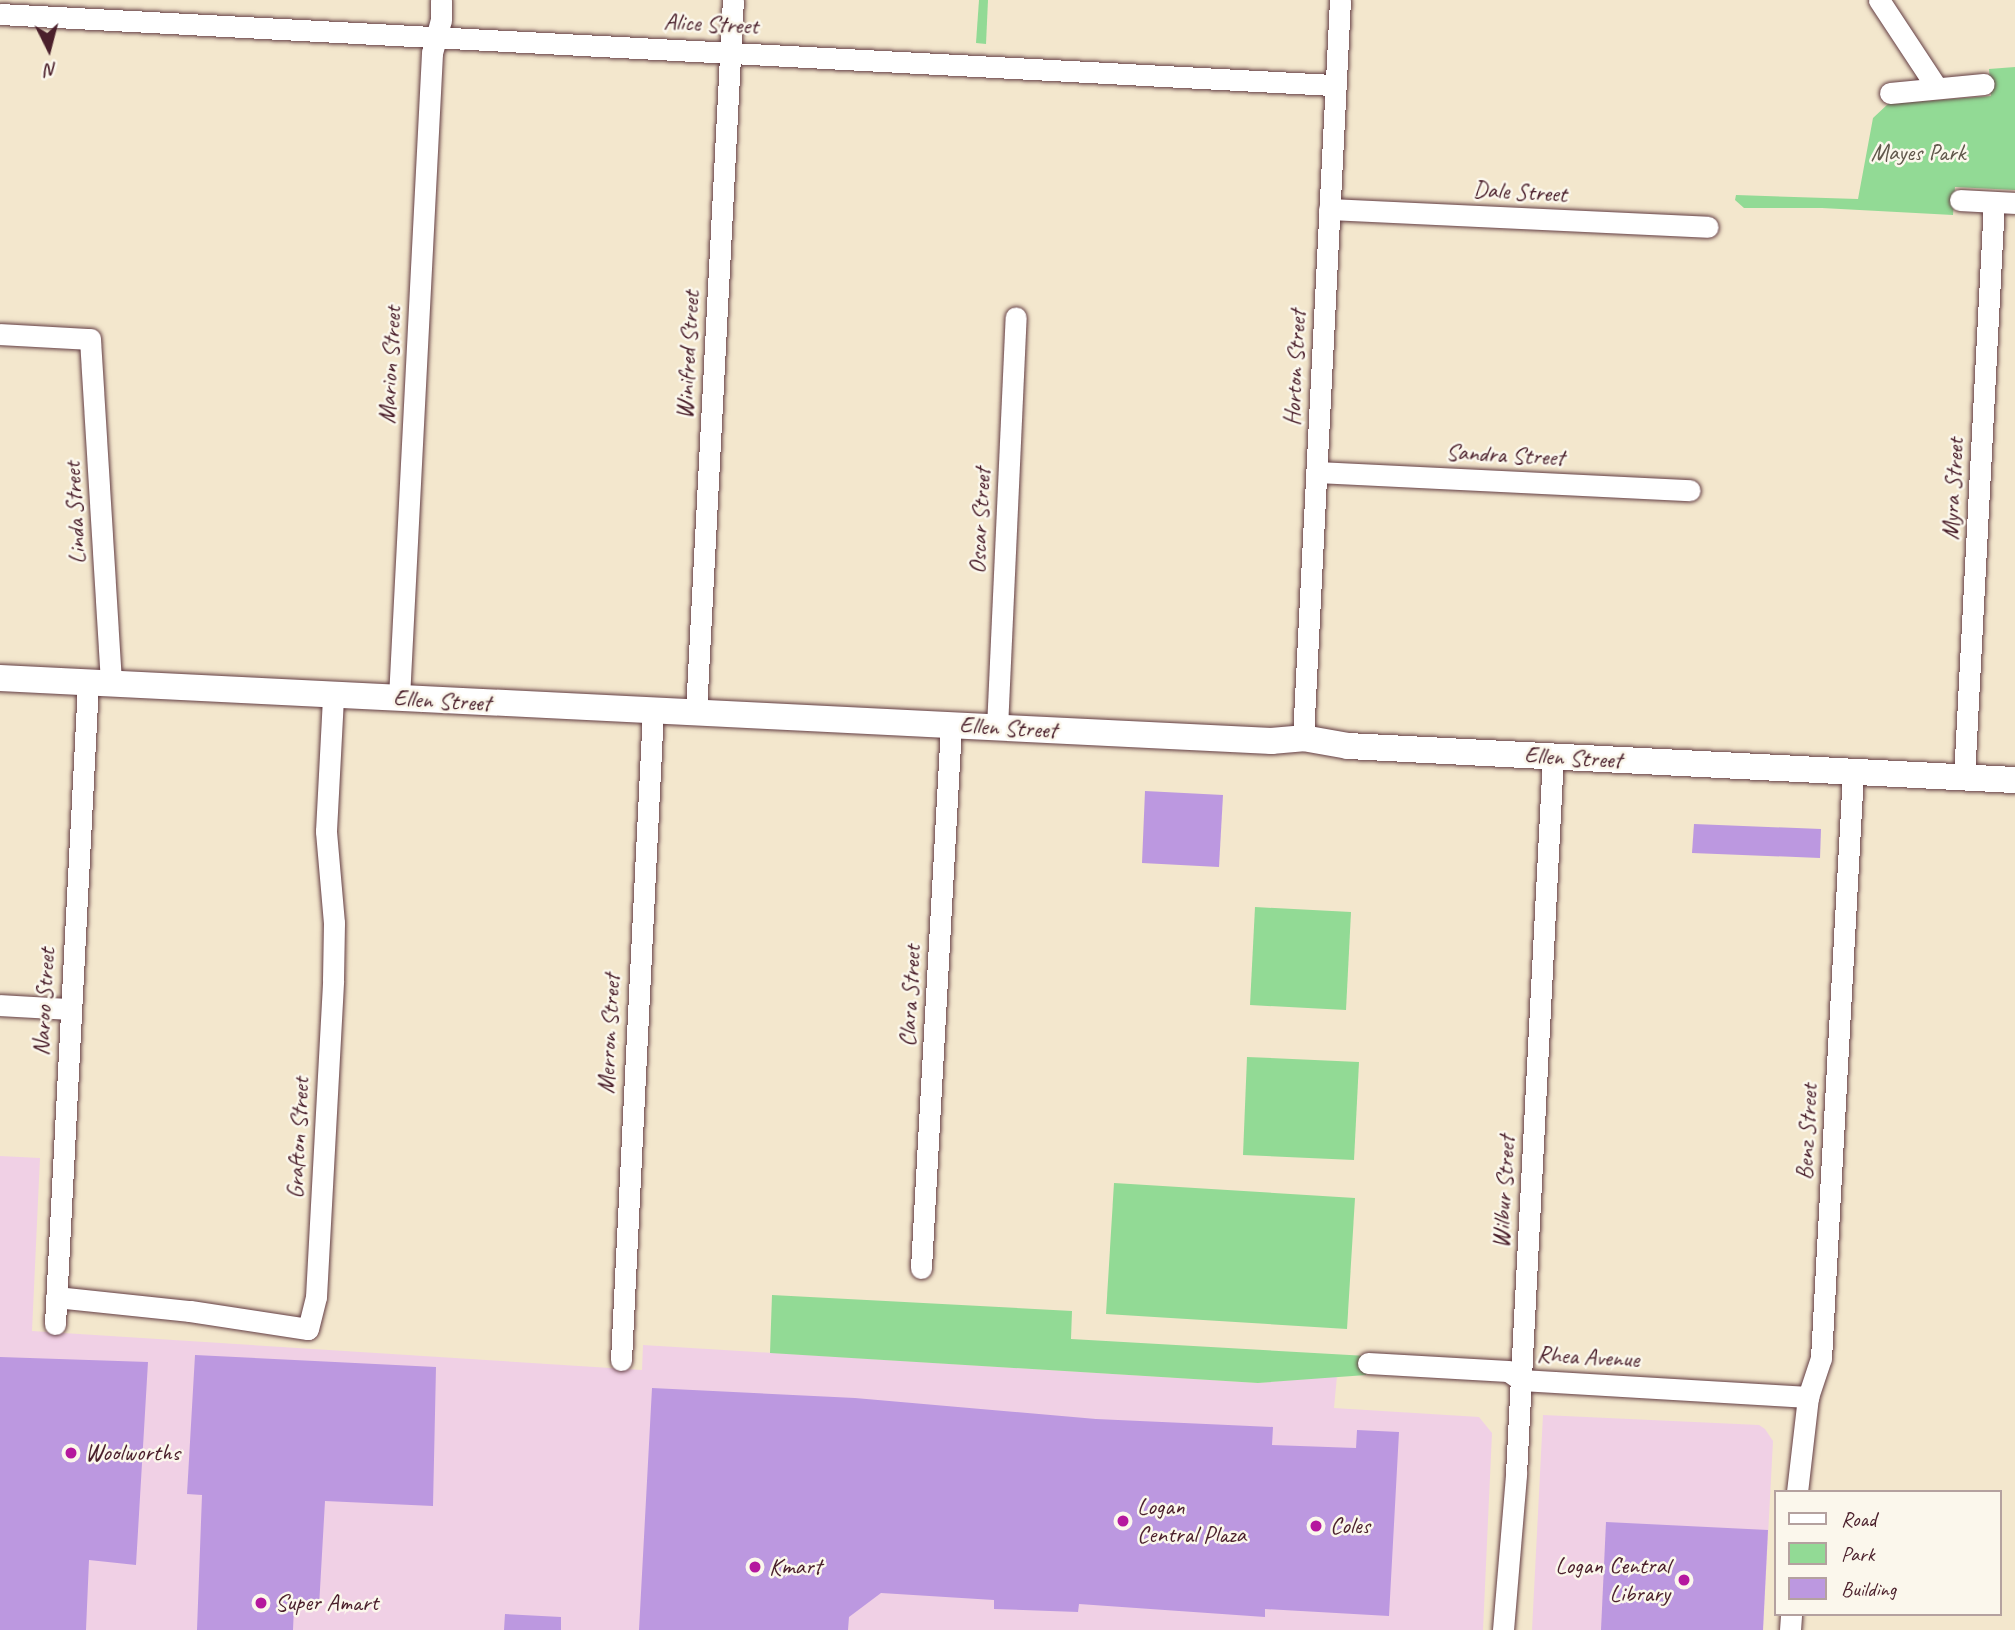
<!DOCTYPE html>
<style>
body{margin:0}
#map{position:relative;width:2015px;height:1630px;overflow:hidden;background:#f3e7cd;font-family:Caveat,sans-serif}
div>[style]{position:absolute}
.built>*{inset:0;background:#f0d0e5}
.green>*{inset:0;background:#92da95}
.building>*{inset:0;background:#bc98e0}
.roads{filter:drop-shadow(0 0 2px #633d43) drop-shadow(0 0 2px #633d43)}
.minor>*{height:21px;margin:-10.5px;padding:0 10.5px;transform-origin:10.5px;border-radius:10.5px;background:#fff}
.tertiary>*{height:26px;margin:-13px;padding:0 13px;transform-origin:13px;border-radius:13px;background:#fff}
.dots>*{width:19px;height:19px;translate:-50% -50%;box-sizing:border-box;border:4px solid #fbf7ec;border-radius:50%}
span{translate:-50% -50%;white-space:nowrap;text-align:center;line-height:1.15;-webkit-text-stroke:5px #fbf7ec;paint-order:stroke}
.street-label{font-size:24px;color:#4a1f2b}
.park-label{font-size:24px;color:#60574b}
.poi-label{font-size:24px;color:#4a1f2b}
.left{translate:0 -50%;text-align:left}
.right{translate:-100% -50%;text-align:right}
.legend{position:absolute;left:1774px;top:1490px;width:228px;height:126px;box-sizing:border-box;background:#fbf7ec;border:2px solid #b4a19f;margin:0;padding:9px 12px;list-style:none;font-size:21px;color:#4a1f2b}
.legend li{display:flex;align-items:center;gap:14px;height:35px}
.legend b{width:35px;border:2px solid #b4a19f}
.north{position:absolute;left:14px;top:14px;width:70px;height:70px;-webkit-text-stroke:5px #fbf7ec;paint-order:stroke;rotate:174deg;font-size:19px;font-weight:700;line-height:28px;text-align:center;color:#4a1f2b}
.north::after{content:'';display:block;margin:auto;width:24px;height:32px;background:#4a1f2b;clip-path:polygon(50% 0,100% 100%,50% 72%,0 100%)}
</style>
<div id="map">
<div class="built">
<div style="clip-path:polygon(0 1156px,40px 1158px,32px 1331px,642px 1370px,643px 1345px,1258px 1383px,1337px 1376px,1334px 1408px,1479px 1417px,1492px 1433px,1483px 1630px,0 1630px)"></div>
<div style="clip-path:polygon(1543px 1415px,1759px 1425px,1765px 1429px,1773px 1441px,1763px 1630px,1532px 1630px)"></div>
</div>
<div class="green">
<div style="clip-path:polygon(979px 0,988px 0,986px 44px,976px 43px)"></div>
<div style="clip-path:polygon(2015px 67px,2015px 190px,1955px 187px,1953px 215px,1822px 208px,1744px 208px,1735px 200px,1736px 195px,1858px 199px,1873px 118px,1888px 104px,1991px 96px,1989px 69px)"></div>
<div style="clip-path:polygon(1255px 907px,1351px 912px,1346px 1010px,1250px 1005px)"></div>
<div style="clip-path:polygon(1247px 1057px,1359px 1062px,1354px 1160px,1243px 1155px)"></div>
<div style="clip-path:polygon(1114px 1183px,1355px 1198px,1347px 1329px,1106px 1314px)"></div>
<div style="clip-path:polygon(772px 1295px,1072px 1311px,1071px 1339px,1367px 1356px,1366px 1375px,1258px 1383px,770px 1353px)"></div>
</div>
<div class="building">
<div style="clip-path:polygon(1145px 791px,1223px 795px,1219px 867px,1142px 863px)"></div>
<div style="clip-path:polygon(1694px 824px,1821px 829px,1820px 858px,1692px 853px)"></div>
<div style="clip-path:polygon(195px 1355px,436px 1367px,433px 1506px,325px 1501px,319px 1607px,294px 1607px,293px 1630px,197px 1630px,202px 1495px,187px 1494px)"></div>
<div style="clip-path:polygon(0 1357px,148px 1362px,136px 1565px,89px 1560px,86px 1630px,0 1630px)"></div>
<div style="clip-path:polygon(652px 1388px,855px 1398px,1096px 1419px,1273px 1427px,1272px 1445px,1356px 1448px,1357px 1430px,1399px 1432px,1389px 1616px,1265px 1609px,1265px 1617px,1079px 1604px,1078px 1612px,994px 1609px,994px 1600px,881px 1593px,849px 1617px,848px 1630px,639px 1630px)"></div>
<div style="clip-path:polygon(1606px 1522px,1768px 1530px,1763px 1630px,1601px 1630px)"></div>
<div style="clip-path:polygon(505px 1614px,561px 1617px,561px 1630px,504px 1630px)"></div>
</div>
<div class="roads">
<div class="minor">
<div style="left:1879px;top:0;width:105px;rotate:56.6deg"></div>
<div style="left:0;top:14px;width:1336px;rotate:3.05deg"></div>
<div style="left:1890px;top:93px;width:94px;rotate:-5.5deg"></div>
<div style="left:1960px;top:200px;width:55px;rotate:3.1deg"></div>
<div style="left:1329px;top:209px;width:379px;rotate:2.7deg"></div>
<div style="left:0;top:334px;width:90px;rotate:3.2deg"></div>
<div style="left:90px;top:339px;width:345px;rotate:86.5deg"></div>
<div style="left:1317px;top:472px;width:373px;rotate:2.8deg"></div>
<div style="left:399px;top:698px;width:646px;rotate:-87.07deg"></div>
<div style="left:432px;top:53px;width:34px;rotate:-75deg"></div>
<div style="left:441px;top:20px;width:20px;rotate:-90deg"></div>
<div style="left:696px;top:712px;width:713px;rotate:-87.03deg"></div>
<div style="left:997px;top:728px;width:411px;rotate:-87.4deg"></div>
<div style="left:1303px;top:738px;width:739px;rotate:-87.13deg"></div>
<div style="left:1964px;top:778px;width:577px;rotate:-87.02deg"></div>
<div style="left:0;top:1005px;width:70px;rotate:3.3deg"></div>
<div style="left:921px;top:1268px;width:543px;rotate:-86.83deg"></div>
<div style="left:56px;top:1297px;width:135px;rotate:6deg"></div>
<div style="left:190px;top:1311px;width:119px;rotate:8.7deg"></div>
<div style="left:308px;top:1329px;width:33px;rotate:-76deg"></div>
<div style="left:316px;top:1297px;width:317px;rotate:-86.9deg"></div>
<div style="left:333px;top:980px;width:57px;rotate:-89deg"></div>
<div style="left:334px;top:923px;width:92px;rotate:-95deg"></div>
<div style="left:326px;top:831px;width:135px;rotate:-87deg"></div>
<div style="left:55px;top:1324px;width:642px;rotate:-87.05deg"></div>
<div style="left:621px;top:1360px;width:650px;rotate:-87.18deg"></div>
<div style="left:1368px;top:1363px;width:140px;rotate:3.3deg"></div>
<div style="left:1508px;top:1371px;width:16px;rotate:35deg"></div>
<div style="left:1521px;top:1380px;width:288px;rotate:3.4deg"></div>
<div style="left:1797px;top:1492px;width:96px;rotate:-83.4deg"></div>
<div style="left:1808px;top:1397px;width:41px;rotate:-71.6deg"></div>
<div style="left:1821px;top:1358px;width:587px;rotate:-86.87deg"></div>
<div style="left:1503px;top:1630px;width:157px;rotate:-85.2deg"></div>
<div style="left:1516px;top:1474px;width:718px;rotate:-87.05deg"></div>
<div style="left:1790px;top:1630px;width:16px;rotate:-86deg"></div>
</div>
<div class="tertiary">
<div style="left:0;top:678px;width:1273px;rotate:2.84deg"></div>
<div style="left:1271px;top:741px;width:32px;rotate:-5deg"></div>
<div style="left:1303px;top:738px;width:46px;rotate:10.1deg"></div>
<div style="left:1348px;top:746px;width:668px;rotate:2.92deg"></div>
</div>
</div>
<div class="dots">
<div style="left:71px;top:1453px;background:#b5179e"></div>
<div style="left:1123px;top:1521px;background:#b5179e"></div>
<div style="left:1316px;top:1526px;background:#b5179e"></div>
<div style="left:755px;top:1567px;background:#b5179e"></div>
<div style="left:1684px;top:1580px;background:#b5179e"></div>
<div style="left:261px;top:1603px;background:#b5179e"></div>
</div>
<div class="street-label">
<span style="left:711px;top:24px;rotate:3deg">Alice Street</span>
<span style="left:1520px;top:192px;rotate:3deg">Dale Street</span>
<span style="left:688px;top:355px;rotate:-87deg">Winifred Street</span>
<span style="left:390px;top:365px;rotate:-87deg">Marion Street</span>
<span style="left:1295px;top:368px;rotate:-87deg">Horton Street</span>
<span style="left:1505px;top:455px;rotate:3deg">Sandra Street</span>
<span style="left:1953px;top:489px;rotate:-87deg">Myra Street</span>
<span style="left:75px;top:513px;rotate:-93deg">Linda Street</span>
<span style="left:980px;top:521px;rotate:-87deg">Oscar Street</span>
<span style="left:442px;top:701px;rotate:3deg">Ellen Street</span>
<span style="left:1008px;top:728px;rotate:3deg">Ellen Street</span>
<span style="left:1573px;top:758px;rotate:3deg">Ellen Street</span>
<span style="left:910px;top:996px;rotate:-87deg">Clara Street</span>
<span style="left:44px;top:1002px;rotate:-87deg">Naroo Street</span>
<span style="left:609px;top:1034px;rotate:-87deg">Merron Street</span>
<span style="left:1807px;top:1132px;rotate:-87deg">Benz Street</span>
<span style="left:298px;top:1138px;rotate:-87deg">Grafton Street</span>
<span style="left:1504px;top:1192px;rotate:-87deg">Wilbur Street</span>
<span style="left:1588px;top:1357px;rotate:3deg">Rhea Avenue</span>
</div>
<div class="park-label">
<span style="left:1918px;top:153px">Mayes Park</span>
</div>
<div class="poi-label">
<span class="left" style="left:85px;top:1453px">Woolworths</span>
<span class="left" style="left:1137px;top:1521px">Logan<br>Central Plaza</span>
<span class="left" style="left:1330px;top:1526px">Coles</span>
<span class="right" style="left:1670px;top:1580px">Logan Central<br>Library</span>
<span class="left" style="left:769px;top:1567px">Kmart</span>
<span class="left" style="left:275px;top:1603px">Super Amart</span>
</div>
<ul class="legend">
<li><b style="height:9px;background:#fff"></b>Road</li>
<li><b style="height:19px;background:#92da95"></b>Park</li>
<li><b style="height:19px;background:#bc98e0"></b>Building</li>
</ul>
<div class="north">N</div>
</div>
